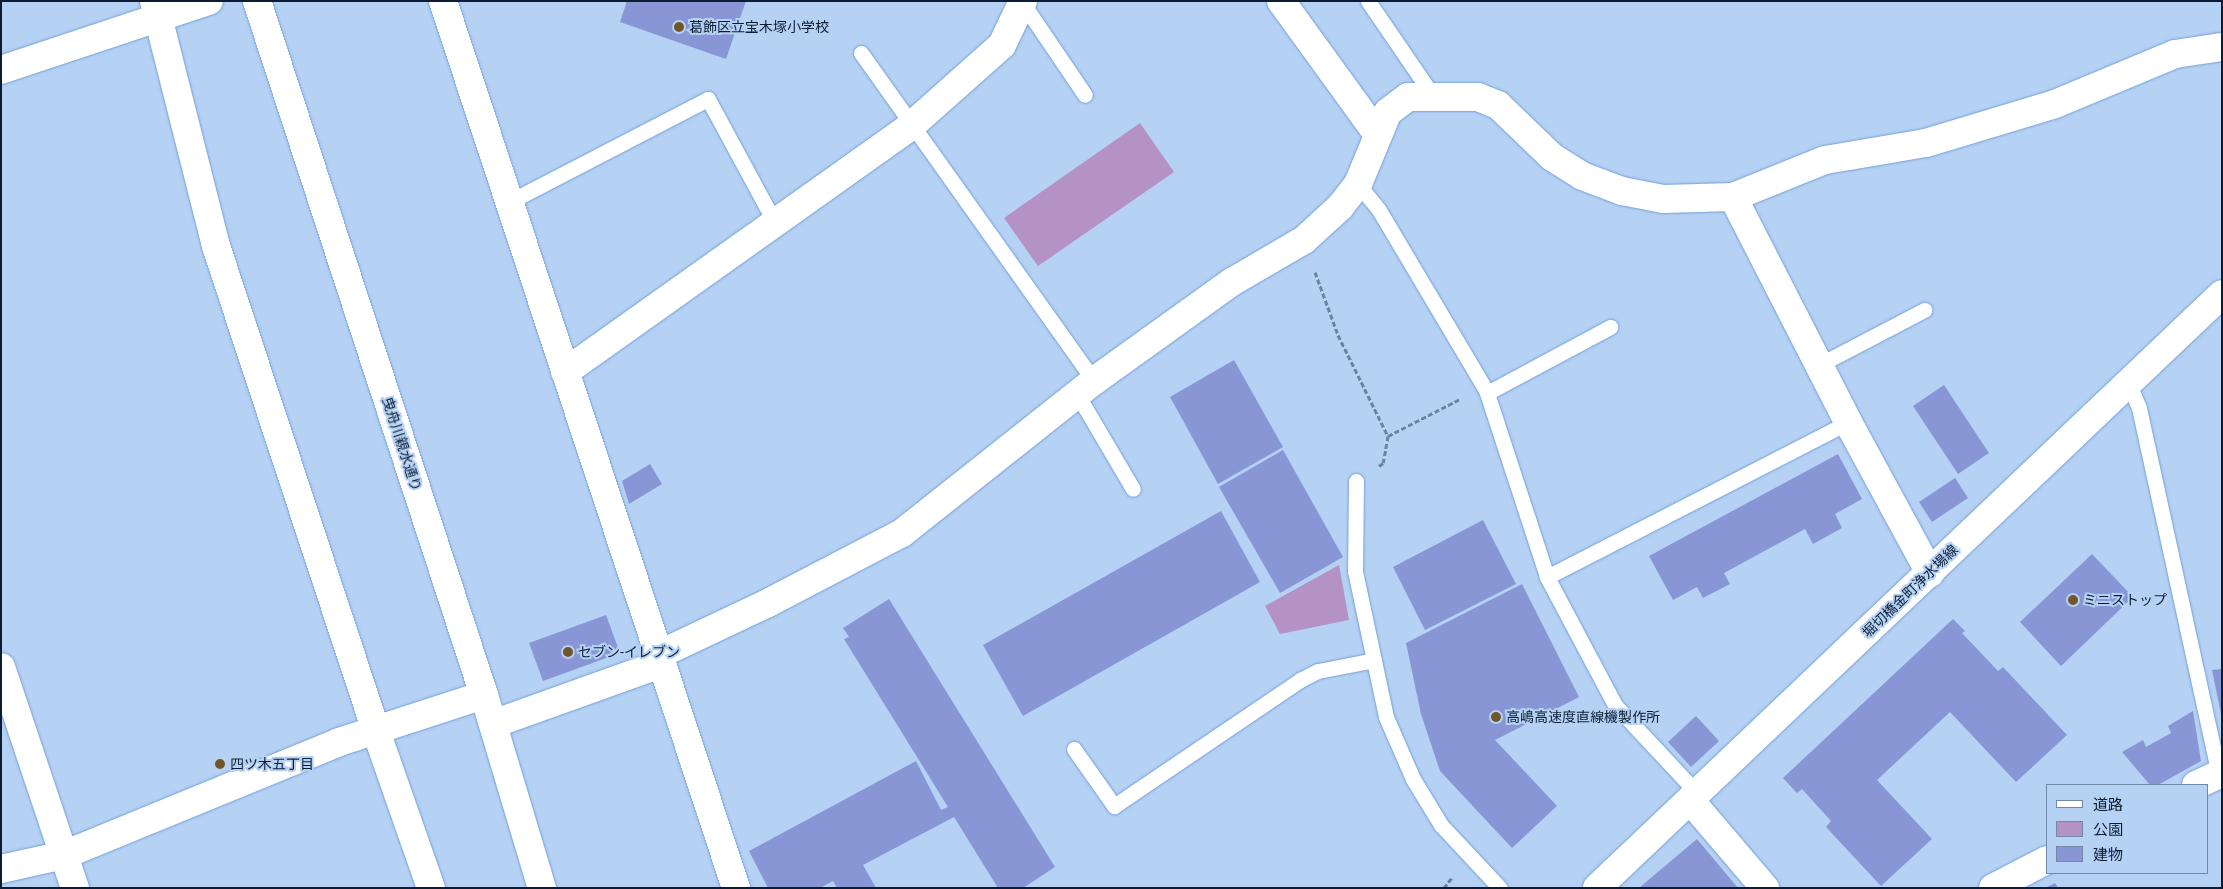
<!DOCTYPE html>
<meta charset="utf-8">
<style>
body{margin:0}
#map{position:relative;width:2223px;height:889px;overflow:hidden;background:#b5d1f4;font-family:Ubuntu,"Noto Sans JP",sans-serif}
div>[style]{position:absolute}
.green>*{inset:0;background:#b492c6}
.building>*{inset:0;background:#8896d6}
.path>*{height:3px;margin-top:-1.5px;transform-origin:0;background:repeating-linear-gradient(90deg,#6b83a0 0 5px,transparent 0 7.5px)}
.roads{filter:drop-shadow(0 0 1px #73a0d8) drop-shadow(0 0 1px #73a0d8)}
.service>*{height:15px;margin:-7.5px;padding:0 7.5px;transform-origin:7.5px;border-radius:7.5px;background:#fff}
.minor>*{height:28px;margin:-14px;padding:0 14px;transform-origin:14px;border-radius:14px;background:#fff}
.tertiary>*{height:28px;margin:-14px;padding:0 14px;transform-origin:14px;border-radius:14px;background:#fff}
.dots>*{width:14px;height:14px;translate:-50% -50%;box-sizing:border-box;border:2px solid #b5d1f4;border-radius:50%}
span{translate:-50% -50%;white-space:nowrap;text-align:center;line-height:1.15;-webkit-text-stroke:4px #b5d1f4;paint-order:stroke}
.poi-label{font-size:14px;color:#0c1d33}
.left{translate:0 -50%;text-align:left}
.street-label{font-size:14px;color:#0c1d33}
.frame{position:absolute;inset:0;border:2px solid #0c1d33;pointer-events:none}
.legend{position:absolute;left:2046px;top:784px;width:162px;height:90px;box-sizing:border-box;background:#b5d1f4;border:1px solid #7189a7;margin:0;padding:6px 9px;list-style:none;font-size:15px;color:#0c1d33}
.legend li{display:flex;align-items:center;gap:10px;height:25px}
.legend b{width:25px;border:1px solid #7189a7}
</style>
<div id="map">
<div class="green">
<div style="clip-path:polygon(1140px 123px,1174px 172px,1038px 266px,1004px 218px)"></div>
<div style="clip-path:polygon(1339px 565px,1349px 620px,1280px 634px,1265px 606px)"></div>
</div>
<div class="building">
<div style="clip-path:polygon(627px 1px,746px 1px,726px 59px,620px 22px)"></div>
<div style="clip-path:polygon(1234px 360px,1283px 447px,1218px 484px,1170px 397px)"></div>
<div style="clip-path:polygon(1944px 385px,1989px 453px,1958px 474px,1913px 406px)"></div>
<div style="clip-path:polygon(1283px 450px,1343px 557px,1280px 593px,1219px 487px)"></div>
<div style="clip-path:polygon(1838px 454px,1862px 499px,1835px 514px,1842px 528px,1813px 544px,1805px 529px,1724px 573px,1730px 584px,1703px 598px,1697px 587px,1673px 600px,1649px 556px)"></div>
<div style="clip-path:polygon(650px 464px,662px 484px,629px 504px,622px 481px)"></div>
<div style="clip-path:polygon(1955px 478px,1968px 498px,1932px 522px,1919px 502px)"></div>
<div style="clip-path:polygon(1221px 511px,1260px 582px,1023px 716px,983px 645px)"></div>
<div style="clip-path:polygon(1483px 520px,1516px 584px,1425px 630px,1393px 567px)"></div>
<div style="clip-path:polygon(2092px 554px,2133px 597px,2061px 666px,2020px 622px)"></div>
<div style="clip-path:polygon(1522px 584px,1579px 697px,1495px 740px,1557px 806px,1512px 848px,1440px 771px,1421px 714px,1406px 643px)"></div>
<div style="clip-path:polygon(889px 599px,1055px 867px,1023px 888px,998px 888px,954px 817px,863px 865px,876px 888px,837px 888px,833px 881px,820px 888px,768px 888px,749px 851px,916px 761px,941px 810px,948px 807px,844px 639px,849px 637px,843px 628px)"></div>
<div style="clip-path:polygon(606px 615px,620px 653px,543px 681px,529px 643px)"></div>
<div style="clip-path:polygon(1953px 619px,1965px 631px,1962px 633px,1998px 671px,2003px 667px,2067px 735px,2016px 782px,1950px 712px,1877px 780px,1932px 839px,1881px 886px,1826px 827px,1831px 821px,1802px 789px,1797px 793px,1783px 778px)"></div>
<div style="clip-path:polygon(2222px 669px,2222px 714px,2221px 714px,2212px 670px)"></div>
<div style="clip-path:polygon(2193px 711px,2201px 761px,2158px 785px,2150px 785px,2122px 752px,2143px 740px,2146px 747px,2171px 733px,2168px 726px)"></div>
<div style="clip-path:polygon(1696px 716px,1719px 741px,1691px 767px,1668px 742px)"></div>
<div style="clip-path:polygon(1697px 839px,1738px 888px,1639px 888px)"></div>
<div style="clip-path:polygon(2055px 883px,2058px 888px,2045px 888px)"></div>
</div>
<div class="path">
<div style="left:1315px;top:272px;width:67px;rotate:69.9deg"></div>
<div style="left:1338px;top:335px;width:113px;rotate:63.7deg"></div>
<div style="left:1388px;top:436px;width:27px;rotate:100deg"></div>
<div style="left:1383px;top:463px;width:6px;rotate:141deg"></div>
<div style="left:1388px;top:436px;width:81px;rotate:-27.2deg"></div>
<div style="left:1444px;top:888px;width:15px;rotate:-53deg"></div>
</div>
<div class="roads">
<div class="service">
<div style="left:1368px;top:1px;width:115px;rotate:55.6deg"></div>
<div style="left:1022px;top:2px;width:112px;rotate:55.9deg"></div>
<div style="left:861px;top:53px;width:402px;rotate:54.6deg"></div>
<div style="left:1358px;top:184px;width:33px;rotate:51deg"></div>
<div style="left:1379px;top:210px;width:209px;rotate:59.3deg"></div>
<div style="left:1486px;top:390px;width:197px;rotate:71.9deg"></div>
<div style="left:1547px;top:577px;width:145px;rotate:62deg"></div>
<div style="left:1615px;top:705px;width:120px;rotate:47deg"></div>
<div style="left:509px;top:202px;width:224px;rotate:-27.4deg"></div>
<div style="left:708px;top:99px;width:143px;rotate:61.6deg"></div>
<div style="left:1819px;top:365px;width:119px;rotate:-27.6deg"></div>
<div style="left:2128px;top:382px;width:28px;rotate:67deg"></div>
<div style="left:2139px;top:408px;width:375px;rotate:77.7deg"></div>
<div style="left:1487px;top:393px;width:140px;rotate:-28.2deg"></div>
<div style="left:1077px;top:394px;width:110px;rotate:59.5deg"></div>
<div style="left:1356px;top:481px;width:90px;rotate:90.6deg"></div>
<div style="left:1355px;top:571px;width:149px;rotate:78deg"></div>
<div style="left:1386px;top:717px;width:68px;rotate:66.5deg"></div>
<div style="left:1413px;top:779px;width:54px;rotate:58.7deg"></div>
<div style="left:1441px;top:825px;width:86px;rotate:46.9deg"></div>
<div style="left:1547px;top:577px;width:339px;rotate:-27.2deg"></div>
<div style="left:1074px;top:749px;width:70px;rotate:54.9deg"></div>
<div style="left:1114px;top:806px;width:225px;rotate:-34.1deg"></div>
<div style="left:1300px;top:680px;width:20px;rotate:-27deg"></div>
<div style="left:1318px;top:671px;width:57px;rotate:-11.1deg"></div>
</div>
<div class="minor">
<div style="left:154px;top:1px;width:253px;rotate:75.8deg"></div>
<div style="left:216px;top:246px;width:511px;rotate:71.74deg"></div>
<div style="left:376px;top:731px;width:166px;rotate:70.7deg"></div>
<div style="left:443px;top:1px;width:934px;rotate:71.72deg"></div>
<div style="left:1281px;top:1px;width:165px;rotate:54.1deg"></div>
<div style="left:1px;top:70px;width:219px;rotate:-18.4deg"></div>
<div style="left:1733px;top:197px;width:253px;rotate:62.9deg"></div>
<div style="left:1848px;top:422px;width:172px;rotate:61.5deg"></div>
<div style="left:565px;top:372px;width:426px;rotate:-35.4deg"></div>
<div style="left:912px;top:125px;width:120px;rotate:-41.6deg"></div>
<div style="left:1002px;top:45px;width:49px;rotate:-64.5deg"></div>
<div style="left:658px;top:655px;width:122px;rotate:-25.3deg"></div>
<div style="left:768px;top:603px;width:151px;rotate:-27.6deg"></div>
<div style="left:902px;top:533px;width:245px;rotate:-38.4deg"></div>
<div style="left:1094px;top:381px;width:170px;rotate:-35.7deg"></div>
<div style="left:1232px;top:282px;width:83px;rotate:-30.3deg"></div>
<div style="left:1304px;top:240px;width:49px;rotate:-42.5deg"></div>
<div style="left:1340px;top:207px;width:29px;rotate:-52deg"></div>
<div style="left:1358px;top:184px;width:78px;rotate:-67.4deg"></div>
<div style="left:1388px;top:112px;width:25px;rotate:-37deg"></div>
<div style="left:1408px;top:97px;width:70px"></div>
<div style="left:1478px;top:97px;width:22px;rotate:22deg"></div>
<div style="left:1498px;top:105px;width:75px;rotate:43.9deg"></div>
<div style="left:1552px;top:157px;width:36px;rotate:32deg"></div>
<div style="left:1582px;top:176px;width:43px;rotate:20.6deg"></div>
<div style="left:1622px;top:191px;width:42px;rotate:11deg"></div>
<div style="left:1663px;top:199px;width:70px;rotate:-1.6deg"></div>
<div style="left:1733px;top:197px;width:99px;rotate:-21.9deg"></div>
<div style="left:1825px;top:160px;width:102px;rotate:-9.6deg"></div>
<div style="left:1926px;top:143px;width:135px;rotate:-16.8deg"></div>
<div style="left:2055px;top:104px;width:130px;rotate:-22.6deg"></div>
<div style="left:2175px;top:54px;width:48px;rotate:-8.5deg"></div>
<div style="left:1px;top:667px;width:233px;rotate:71.5deg"></div>
<div style="left:493px;top:724px;width:178px;rotate:-19.7deg"></div>
<div style="left:2196px;top:785px;width:29px;rotate:-25deg"></div>
<div style="left:1690px;top:800px;width:116px;rotate:49.6deg"></div>
<div style="left:1993px;top:888px;width:61px;rotate:-27.4deg"></div>
</div>
<div class="tertiary">
<div style="left:257px;top:1px;width:730px;rotate:71.89deg"></div>
<div style="left:484px;top:695px;width:202px;rotate:73.3deg"></div>
<div style="left:1px;top:869px;width:65px;rotate:-12.5deg"></div>
<div style="left:64px;top:855px;width:297px;rotate:-22.3deg"></div>
<div style="left:339px;top:742px;width:152px;rotate:-18deg"></div>
<div style="left:1597px;top:888px;width:862px;rotate:-43.54deg"></div>
</div>
</div>
<div class="dots">
<div style="left:679px;top:27px;background:#73552a"></div>
<div style="left:2073px;top:600px;background:#73552a"></div>
<div style="left:568px;top:652px;background:#73552a"></div>
<div style="left:1496px;top:717px;background:#73552a"></div>
<div style="left:220px;top:764px;background:#73552a"></div>
</div>
<div class="poi-label">
<span class="left" style="left:689px;top:27px">葛飾区立宝木塚小学校</span>
<span class="left" style="left:2083px;top:600px">ミニストップ</span>
<span class="left" style="left:578px;top:652px">セブン-イレブン</span>
<span class="left" style="left:1506px;top:717px">高嶋高速度直線機製作所</span>
<span class="left" style="left:230px;top:764px">四ツ木五丁目</span>
</div>
<div class="street-label">
<span style="left:402px;top:444px;rotate:72deg">曳舟川親水通り</span>
<span style="left:1910px;top:591px;rotate:-44deg">堀切橋金町浄水場線</span>
</div>
<div class="frame"></div>
<ul class="legend">
<li><b style="height:6px;background:#fff"></b>道路</li>
<li><b style="height:14px;background:#b492c6"></b>公園</li>
<li><b style="height:14px;background:#8896d6"></b>建物</li>
</ul>
</div>
